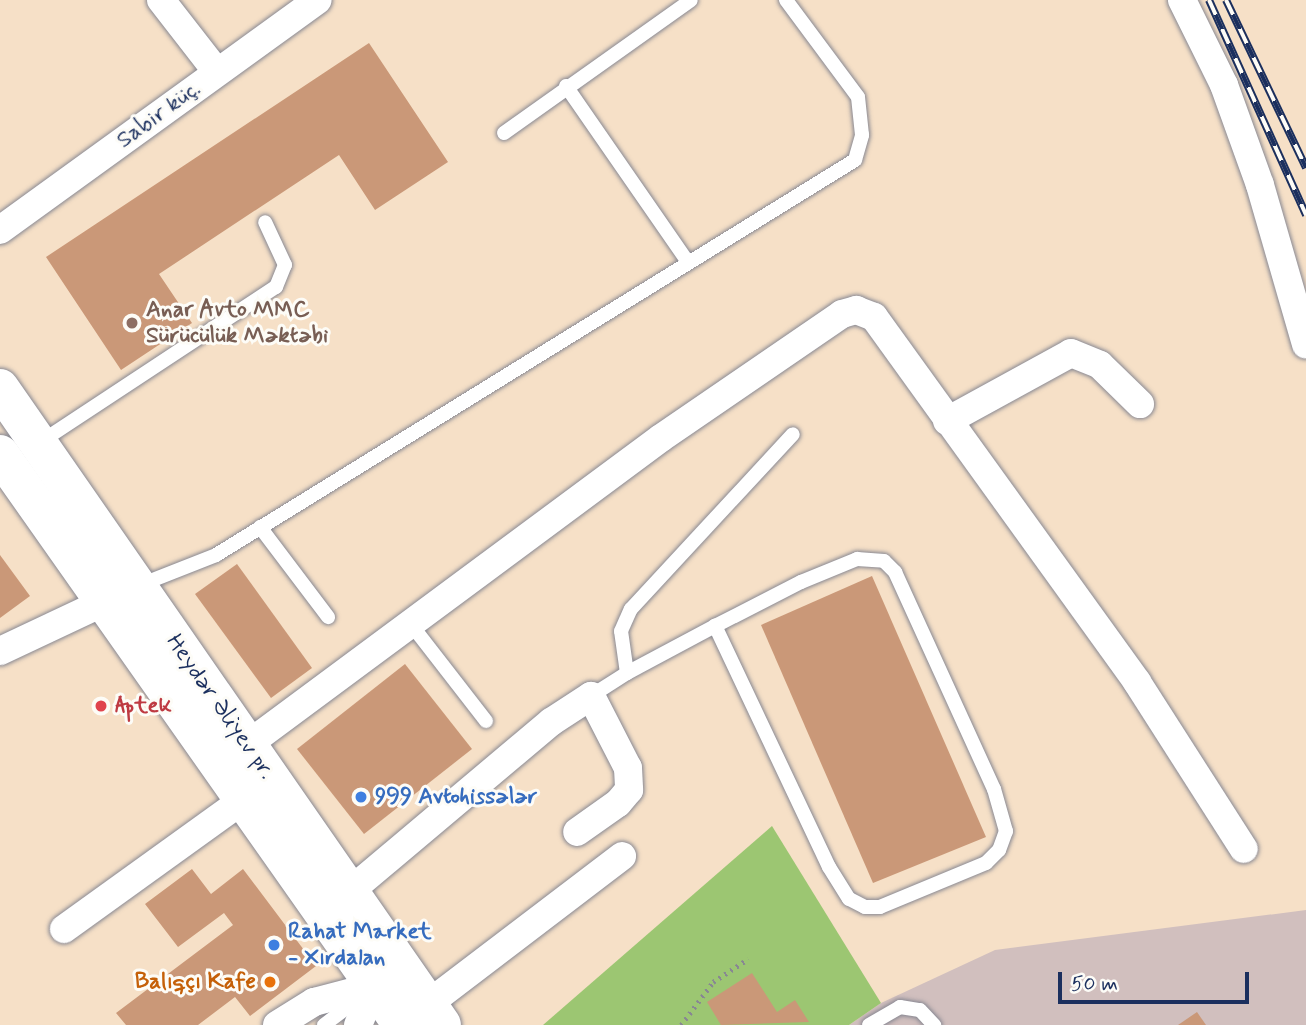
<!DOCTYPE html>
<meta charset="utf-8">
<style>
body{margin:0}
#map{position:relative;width:1306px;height:1025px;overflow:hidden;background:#f6e0c7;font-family:Mynerve,sans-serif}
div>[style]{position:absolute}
.industrial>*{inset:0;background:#d1bfbe}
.green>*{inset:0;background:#9cc672}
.building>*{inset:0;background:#ca9878}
.path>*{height:4.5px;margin-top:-2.25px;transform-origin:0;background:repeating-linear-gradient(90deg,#888892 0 2px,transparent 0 7px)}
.roads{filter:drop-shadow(0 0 2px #888892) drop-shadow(0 0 2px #888892)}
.service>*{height:14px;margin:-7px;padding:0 7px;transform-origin:7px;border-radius:7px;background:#fff}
.minor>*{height:28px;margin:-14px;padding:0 14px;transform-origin:14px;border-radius:14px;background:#fff}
.secondary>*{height:38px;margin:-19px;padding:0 19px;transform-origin:19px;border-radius:19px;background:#fff}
.rail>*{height:8px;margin-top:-4px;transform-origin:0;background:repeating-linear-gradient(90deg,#fdfcf7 0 16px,#1b2f5e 0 32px);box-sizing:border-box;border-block:2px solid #1b2f5e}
.dots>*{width:19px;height:19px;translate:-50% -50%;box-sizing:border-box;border:4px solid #fdfcf7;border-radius:50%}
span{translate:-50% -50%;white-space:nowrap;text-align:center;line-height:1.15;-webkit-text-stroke:6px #fdfcf7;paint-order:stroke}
.street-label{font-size:23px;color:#1b2f5e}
.education-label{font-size:23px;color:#785e54;font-weight:700}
.left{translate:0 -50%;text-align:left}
.health-label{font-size:23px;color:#be3a42;font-weight:700}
.shop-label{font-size:23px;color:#366cbe;font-weight:700}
.food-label{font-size:23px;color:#c56008;font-weight:700}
.right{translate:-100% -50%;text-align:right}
.scale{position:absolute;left:1058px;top:972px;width:191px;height:32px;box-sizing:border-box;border:4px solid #1b2f5e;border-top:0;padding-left:9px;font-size:21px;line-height:24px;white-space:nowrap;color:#1b2f5e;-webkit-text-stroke:5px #fdfcf7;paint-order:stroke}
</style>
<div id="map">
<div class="industrial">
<div style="clip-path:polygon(1306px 910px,1306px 1025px,849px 1025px,881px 1003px,995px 950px)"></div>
</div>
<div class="green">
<div style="clip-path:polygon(772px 826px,881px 1003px,849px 1025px,543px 1025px)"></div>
</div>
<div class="building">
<div style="clip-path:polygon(369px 43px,448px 162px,375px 210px,339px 155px,159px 274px,192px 323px,121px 370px,46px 257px)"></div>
<div style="clip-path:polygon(0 555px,30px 596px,0 618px)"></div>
<div style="clip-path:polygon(237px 564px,312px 668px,271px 698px,195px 594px)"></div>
<div style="clip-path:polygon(872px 576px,986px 837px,873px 883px,761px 625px)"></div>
<div style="clip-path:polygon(405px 664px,472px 749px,364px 834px,297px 749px)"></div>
<div style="clip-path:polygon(192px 869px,211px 894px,243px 869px,316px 966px,250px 1016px,235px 997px,198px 1025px,126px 1025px,116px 1013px,233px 925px,224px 913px,178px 947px,145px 904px)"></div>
<div style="clip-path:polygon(752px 973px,777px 1012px,795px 1000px,809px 1022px,721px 1025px,707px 1002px)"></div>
<div style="clip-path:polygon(1197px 1012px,1206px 1025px,1178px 1025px)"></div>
</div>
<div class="path">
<div style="left:681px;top:1025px;width:54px;rotate:-53.3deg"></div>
<div style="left:713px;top:982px;width:42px;rotate:-33.3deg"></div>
</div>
<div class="roads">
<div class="service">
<div style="left:566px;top:86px;width:213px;rotate:55.3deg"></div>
<div style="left:504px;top:133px;width:229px;rotate:-35.4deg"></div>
<div style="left:39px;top:443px;width:284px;rotate:-33.4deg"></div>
<div style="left:276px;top:287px;width:24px;rotate:-68deg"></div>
<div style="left:285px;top:265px;width:47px;rotate:-114.9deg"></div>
<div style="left:260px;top:527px;width:113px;rotate:52.9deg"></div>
<div style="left:140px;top:585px;width:82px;rotate:-21.5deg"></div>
<div style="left:216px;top:555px;width:751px;rotate:-31.72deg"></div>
<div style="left:855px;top:160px;width:26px;rotate:-74deg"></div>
<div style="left:862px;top:135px;width:38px;rotate:-96deg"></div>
<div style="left:858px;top:97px;width:121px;rotate:-126.6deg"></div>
<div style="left:410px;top:623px;width:124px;rotate:52.2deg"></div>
<div style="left:627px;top:673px;width:42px;rotate:-98.1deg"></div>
<div style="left:621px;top:631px;width:24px;rotate:-66deg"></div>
<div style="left:631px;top:609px;width:238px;rotate:-47.2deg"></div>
<div style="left:591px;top:696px;width:43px;rotate:-32.6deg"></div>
<div style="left:627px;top:673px;width:100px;rotate:-28.1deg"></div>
<div style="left:715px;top:626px;width:97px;rotate:-27.1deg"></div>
<div style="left:801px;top:582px;width:61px;rotate:-22.3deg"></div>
<div style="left:857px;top:559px;width:27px;rotate:4deg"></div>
<div style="left:884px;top:561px;width:16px;rotate:45deg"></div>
<div style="left:895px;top:572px;width:239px;rotate:65.5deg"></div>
<div style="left:994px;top:789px;width:44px;rotate:74.1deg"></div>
<div style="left:1006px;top:831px;width:20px;rotate:110deg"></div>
<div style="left:999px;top:850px;width:18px;rotate:135deg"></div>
<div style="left:986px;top:863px;width:115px;rotate:157.5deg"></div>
<div style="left:880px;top:907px;width:15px;rotate:180deg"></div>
<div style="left:865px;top:907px;width:18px;rotate:-153deg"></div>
<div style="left:849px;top:899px;width:38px;rotate:-122deg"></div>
<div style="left:829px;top:867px;width:267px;rotate:-115.3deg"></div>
<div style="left:324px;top:1025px;width:48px;rotate:-37.3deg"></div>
<div style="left:869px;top:1025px;width:36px;rotate:-30deg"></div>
<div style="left:900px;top:1007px;width:20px;rotate:9deg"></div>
<div style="left:920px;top:1010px;width:21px;rotate:47deg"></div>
</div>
<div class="minor">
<div style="left:161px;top:0;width:91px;rotate:52.1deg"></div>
<div style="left:1182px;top:0;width:95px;rotate:63.7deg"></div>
<div style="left:1224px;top:85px;width:106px;rotate:70.2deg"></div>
<div style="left:1260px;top:185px;width:166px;rotate:73.9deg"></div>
<div style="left:0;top:230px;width:392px;rotate:-35.9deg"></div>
<div style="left:947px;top:421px;width:141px;rotate:-28.7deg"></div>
<div style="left:1071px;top:353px;width:31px;rotate:22deg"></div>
<div style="left:1100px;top:365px;width:56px;rotate:44.3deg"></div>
<div style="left:0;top:651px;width:134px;rotate:-25.2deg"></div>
<div style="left:247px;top:745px;width:515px;rotate:-36.56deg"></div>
<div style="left:661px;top:438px;width:219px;rotate:-34.4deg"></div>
<div style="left:842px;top:314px;width:15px;rotate:-16deg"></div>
<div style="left:856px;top:310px;width:19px;rotate:21deg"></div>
<div style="left:874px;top:317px;width:450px;rotate:54.2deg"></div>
<div style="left:1137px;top:682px;width:198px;rotate:57.4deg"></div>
<div style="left:349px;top:892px;width:264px;rotate:-40.1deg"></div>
<div style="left:551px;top:722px;width:48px;rotate:-33deg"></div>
<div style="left:591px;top:696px;width:81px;rotate:62.8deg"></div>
<div style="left:628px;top:768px;width:22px;rotate:87deg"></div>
<div style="left:629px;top:790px;width:17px;rotate:130deg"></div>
<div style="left:618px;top:803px;width:50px;rotate:144.7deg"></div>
<div style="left:64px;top:929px;width:221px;rotate:-35.8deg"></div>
<div style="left:428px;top:1004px;width:244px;rotate:-37.3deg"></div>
<div style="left:277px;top:1025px;width:44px;rotate:-31.9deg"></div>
<div style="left:314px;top:1002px;width:63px;rotate:-14.7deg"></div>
<div style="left:375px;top:986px;width:16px;rotate:-35deg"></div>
<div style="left:358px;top:1025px;width:43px;rotate:-66.4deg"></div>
</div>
<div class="secondary">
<div style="left:0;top:388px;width:775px;rotate:55.24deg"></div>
<div style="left:0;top:454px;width:698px;rotate:54.85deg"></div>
</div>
</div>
<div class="rail">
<div style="left:1209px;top:0;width:236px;rotate:65.7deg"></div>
<div style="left:1226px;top:0;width:186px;rotate:64.5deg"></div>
</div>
<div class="dots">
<div style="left:132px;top:323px;background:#8d6e63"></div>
<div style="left:101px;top:706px;background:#e0444e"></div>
<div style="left:361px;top:797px;background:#3f7fe0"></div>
<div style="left:274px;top:945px;background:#3f7fe0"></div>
<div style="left:270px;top:982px;background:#e8710a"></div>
</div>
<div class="street-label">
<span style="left:159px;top:115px;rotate:-36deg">Sabir küç.</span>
<span style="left:220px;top:707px;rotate:55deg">Heydər Əliyev pr.</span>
</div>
<div class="education-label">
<span class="left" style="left:146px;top:323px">Anar Avto MMC<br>Sürücülük Məktəbi</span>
</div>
<div class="health-label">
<span class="left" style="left:115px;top:706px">Aptek</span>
</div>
<div class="shop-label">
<span class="left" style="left:375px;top:797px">999 Avtohissələr</span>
<span class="left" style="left:288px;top:945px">Rahat Market<br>- Xırdalan</span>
</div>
<div class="food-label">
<span class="right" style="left:256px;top:982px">Balıqçı Kafe</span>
</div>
<div class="scale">50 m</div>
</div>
